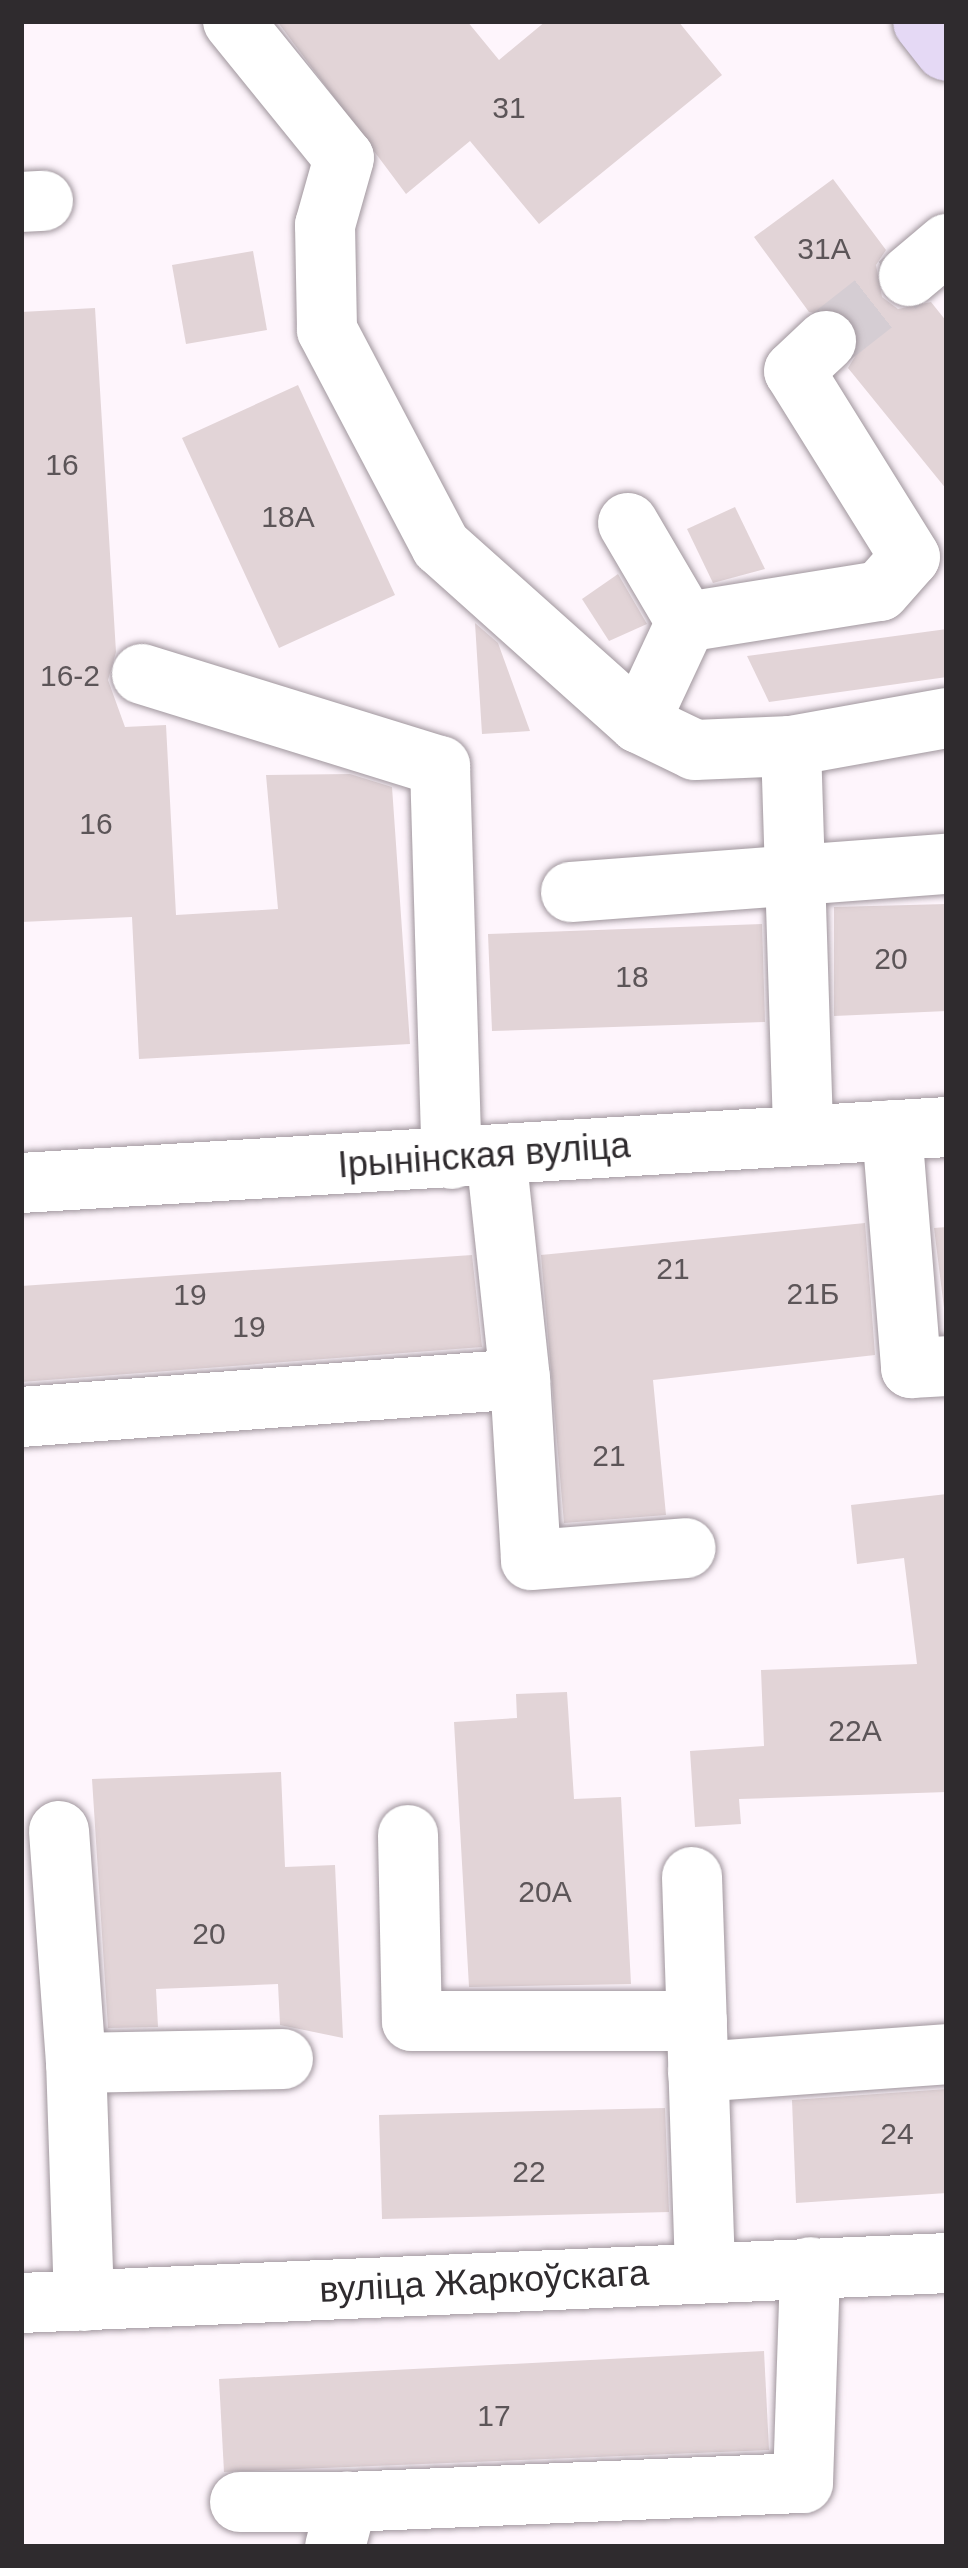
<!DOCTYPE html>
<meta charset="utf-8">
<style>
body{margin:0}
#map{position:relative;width:968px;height:2568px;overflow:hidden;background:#fef5fc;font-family:Helvetica,sans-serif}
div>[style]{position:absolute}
.building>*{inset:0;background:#e2d4d7}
.minor-tunnel>*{height:60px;margin-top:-30px;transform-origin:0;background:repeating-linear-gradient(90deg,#d5cdd3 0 60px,transparent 0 90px)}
.roads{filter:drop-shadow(0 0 3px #a0969d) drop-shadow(0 0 3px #a0969d)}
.minor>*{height:60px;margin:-30px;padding:0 30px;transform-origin:30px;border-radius:30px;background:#fff}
.major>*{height:66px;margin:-33px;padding:0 33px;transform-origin:33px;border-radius:33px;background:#e5d9f5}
span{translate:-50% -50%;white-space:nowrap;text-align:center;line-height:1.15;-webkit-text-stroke:10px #fff;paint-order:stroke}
.number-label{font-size:30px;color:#5c5558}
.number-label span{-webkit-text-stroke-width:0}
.street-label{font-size:36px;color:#2f2b2e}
.frame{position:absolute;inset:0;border:24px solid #2f2b2e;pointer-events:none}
</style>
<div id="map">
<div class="building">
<div style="clip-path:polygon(277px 21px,467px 21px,499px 60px,546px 21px,678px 21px,722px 75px,539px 224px,470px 141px,406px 194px)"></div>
<div style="clip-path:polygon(833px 179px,886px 250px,876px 265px,882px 297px,898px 309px,931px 302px,947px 322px,947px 490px,848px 368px,859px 350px,852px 318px,809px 312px,754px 237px)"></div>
<div style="clip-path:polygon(253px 251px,267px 330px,186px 344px,172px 265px)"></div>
<div style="clip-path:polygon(95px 308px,116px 652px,108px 680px,125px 727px,166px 725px,176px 915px,278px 909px,266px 775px,350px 774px,392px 787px,410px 1044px,139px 1059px,132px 917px,21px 922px,21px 312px)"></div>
<div style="clip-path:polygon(298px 385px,395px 595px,279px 648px,182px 438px)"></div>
<div style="clip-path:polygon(735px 507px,765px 569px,713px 583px,687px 529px)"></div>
<div style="clip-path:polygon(618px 574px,647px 624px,609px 641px,582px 599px)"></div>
<div style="clip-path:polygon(475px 623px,498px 643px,530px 731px,482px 734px)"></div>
<div style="clip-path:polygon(947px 629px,947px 677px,769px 702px,747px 656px)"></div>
<div style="clip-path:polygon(947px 904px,947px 1011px,834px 1016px,834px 907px)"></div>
<div style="clip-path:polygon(762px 924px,765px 1022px,492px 1031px,488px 934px)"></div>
<div style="clip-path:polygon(865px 1223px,875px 1355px,653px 1380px,666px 1515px,564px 1523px,541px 1255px)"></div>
<div style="clip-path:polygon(947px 1227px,947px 1332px,934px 1228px)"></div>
<div style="clip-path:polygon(472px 1255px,482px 1347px,21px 1382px,21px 1286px)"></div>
<div style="clip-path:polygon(947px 1494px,947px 1792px,739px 1799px,741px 1824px,695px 1827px,690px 1751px,764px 1746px,761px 1670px,917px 1664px,904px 1558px,857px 1564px,851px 1505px)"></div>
<div style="clip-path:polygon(567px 1692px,574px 1799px,621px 1797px,631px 1984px,469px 1987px,454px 1722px,517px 1718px,516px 1694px)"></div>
<div style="clip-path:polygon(281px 1772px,285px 1867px,335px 1865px,343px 2038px,280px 2025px,278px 1984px,156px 1989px,158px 2027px,108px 2028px,92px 1779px)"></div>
<div style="clip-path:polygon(947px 2089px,947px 2193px,796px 2203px,792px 2100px)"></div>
<div style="clip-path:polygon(665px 2108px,669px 2212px,382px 2219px,379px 2115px)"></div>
<div style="clip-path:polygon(764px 2351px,769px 2450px,224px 2472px,219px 2379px)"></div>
</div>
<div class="minor-tunnel">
<div style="left:826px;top:341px;width:105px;rotate:-38.1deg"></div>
</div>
<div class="roads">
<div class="minor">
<div style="left:233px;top:21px;width:176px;rotate:51deg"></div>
<div style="left:344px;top:158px;width:70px;rotate:105.8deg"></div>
<div style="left:325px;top:225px;width:105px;rotate:88.9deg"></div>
<div style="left:327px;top:330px;width:244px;rotate:62.2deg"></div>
<div style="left:441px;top:546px;width:266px;rotate:41.8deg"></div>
<div style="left:639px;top:723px;width:62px;rotate:25.7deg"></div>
<div style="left:695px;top:750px;width:96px;rotate:-2.4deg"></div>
<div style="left:791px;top:746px;width:386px;rotate:88.2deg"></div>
<div style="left:21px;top:202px;width:22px;rotate:-3deg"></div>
<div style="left:909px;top:276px;width:50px;rotate:-40.1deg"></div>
<div style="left:628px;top:523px;width:115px;rotate:59.6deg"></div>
<div style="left:686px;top:622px;width:196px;rotate:-9.1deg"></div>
<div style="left:880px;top:591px;width:45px;rotate:-48.6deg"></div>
<div style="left:910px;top:557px;width:219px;rotate:-121.9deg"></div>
<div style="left:794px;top:371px;width:44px;rotate:-43.2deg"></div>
<div style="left:142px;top:674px;width:312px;rotate:17.2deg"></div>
<div style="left:440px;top:766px;width:393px;rotate:88.3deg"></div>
<div style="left:639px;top:723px;width:111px;rotate:-65deg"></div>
<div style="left:791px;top:746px;width:158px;rotate:-10.2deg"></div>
<div style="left:571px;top:892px;width:377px;rotate:-4.3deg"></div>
<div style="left:892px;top:1130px;width:239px;rotate:85.4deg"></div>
<div style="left:911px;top:1368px;width:36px;rotate:-3deg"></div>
<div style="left:21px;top:1183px;width:928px;rotate:-3.46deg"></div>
<div style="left:520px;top:1379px;width:181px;rotate:86.5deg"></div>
<div style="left:531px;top:1560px;width:155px;rotate:-4.4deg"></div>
<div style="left:21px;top:1417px;width:500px;rotate:-4.35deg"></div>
<div style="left:520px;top:1379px;width:225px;rotate:-96.1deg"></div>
<div style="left:59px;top:1831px;width:233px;rotate:85.8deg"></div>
<div style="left:408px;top:1835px;width:186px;rotate:88.8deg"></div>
<div style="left:412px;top:2021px;width:285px"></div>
<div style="left:692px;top:1877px;width:393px;rotate:88.1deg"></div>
<div style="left:698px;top:2072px;width:250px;rotate:-4.1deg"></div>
<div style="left:84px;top:2301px;width:238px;rotate:-91.9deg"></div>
<div style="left:76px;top:2063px;width:207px;rotate:-1.1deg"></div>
<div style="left:21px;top:2303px;width:927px;rotate:-2.47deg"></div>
<div style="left:240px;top:2502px;width:107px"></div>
<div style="left:335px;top:2547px;width:47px;rotate:-75.1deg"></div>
<div style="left:347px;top:2502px;width:456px;rotate:-2.4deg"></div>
<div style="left:803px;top:2483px;width:216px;rotate:-88.1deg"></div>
</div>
<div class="major">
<div style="left:926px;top:21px;width:34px;rotate:52deg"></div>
</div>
</div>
<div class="number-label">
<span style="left:509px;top:108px">31</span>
<span style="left:824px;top:249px">31А</span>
<span style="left:62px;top:465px">16</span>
<span style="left:288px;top:517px">18А</span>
<span style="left:70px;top:676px">16-2</span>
<span style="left:96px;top:824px">16</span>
<span style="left:891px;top:959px">20</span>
<span style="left:632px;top:977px">18</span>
<span style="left:673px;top:1269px">21</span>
<span style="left:813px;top:1294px">21Б</span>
<span style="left:190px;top:1295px">19</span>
<span style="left:249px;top:1327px">19</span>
<span style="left:609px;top:1456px">21</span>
<span style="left:855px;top:1731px">22А</span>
<span style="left:545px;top:1892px">20А</span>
<span style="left:209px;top:1934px">20</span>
<span style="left:897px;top:2134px">24</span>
<span style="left:529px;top:2172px">22</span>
<span style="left:494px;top:2416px">17</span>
</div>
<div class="street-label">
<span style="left:484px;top:1155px;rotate:-4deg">Ірынінская вуліца</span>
<span style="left:484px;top:2281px;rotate:-3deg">вуліца Жаркоўскага</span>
</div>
<div class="frame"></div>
</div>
